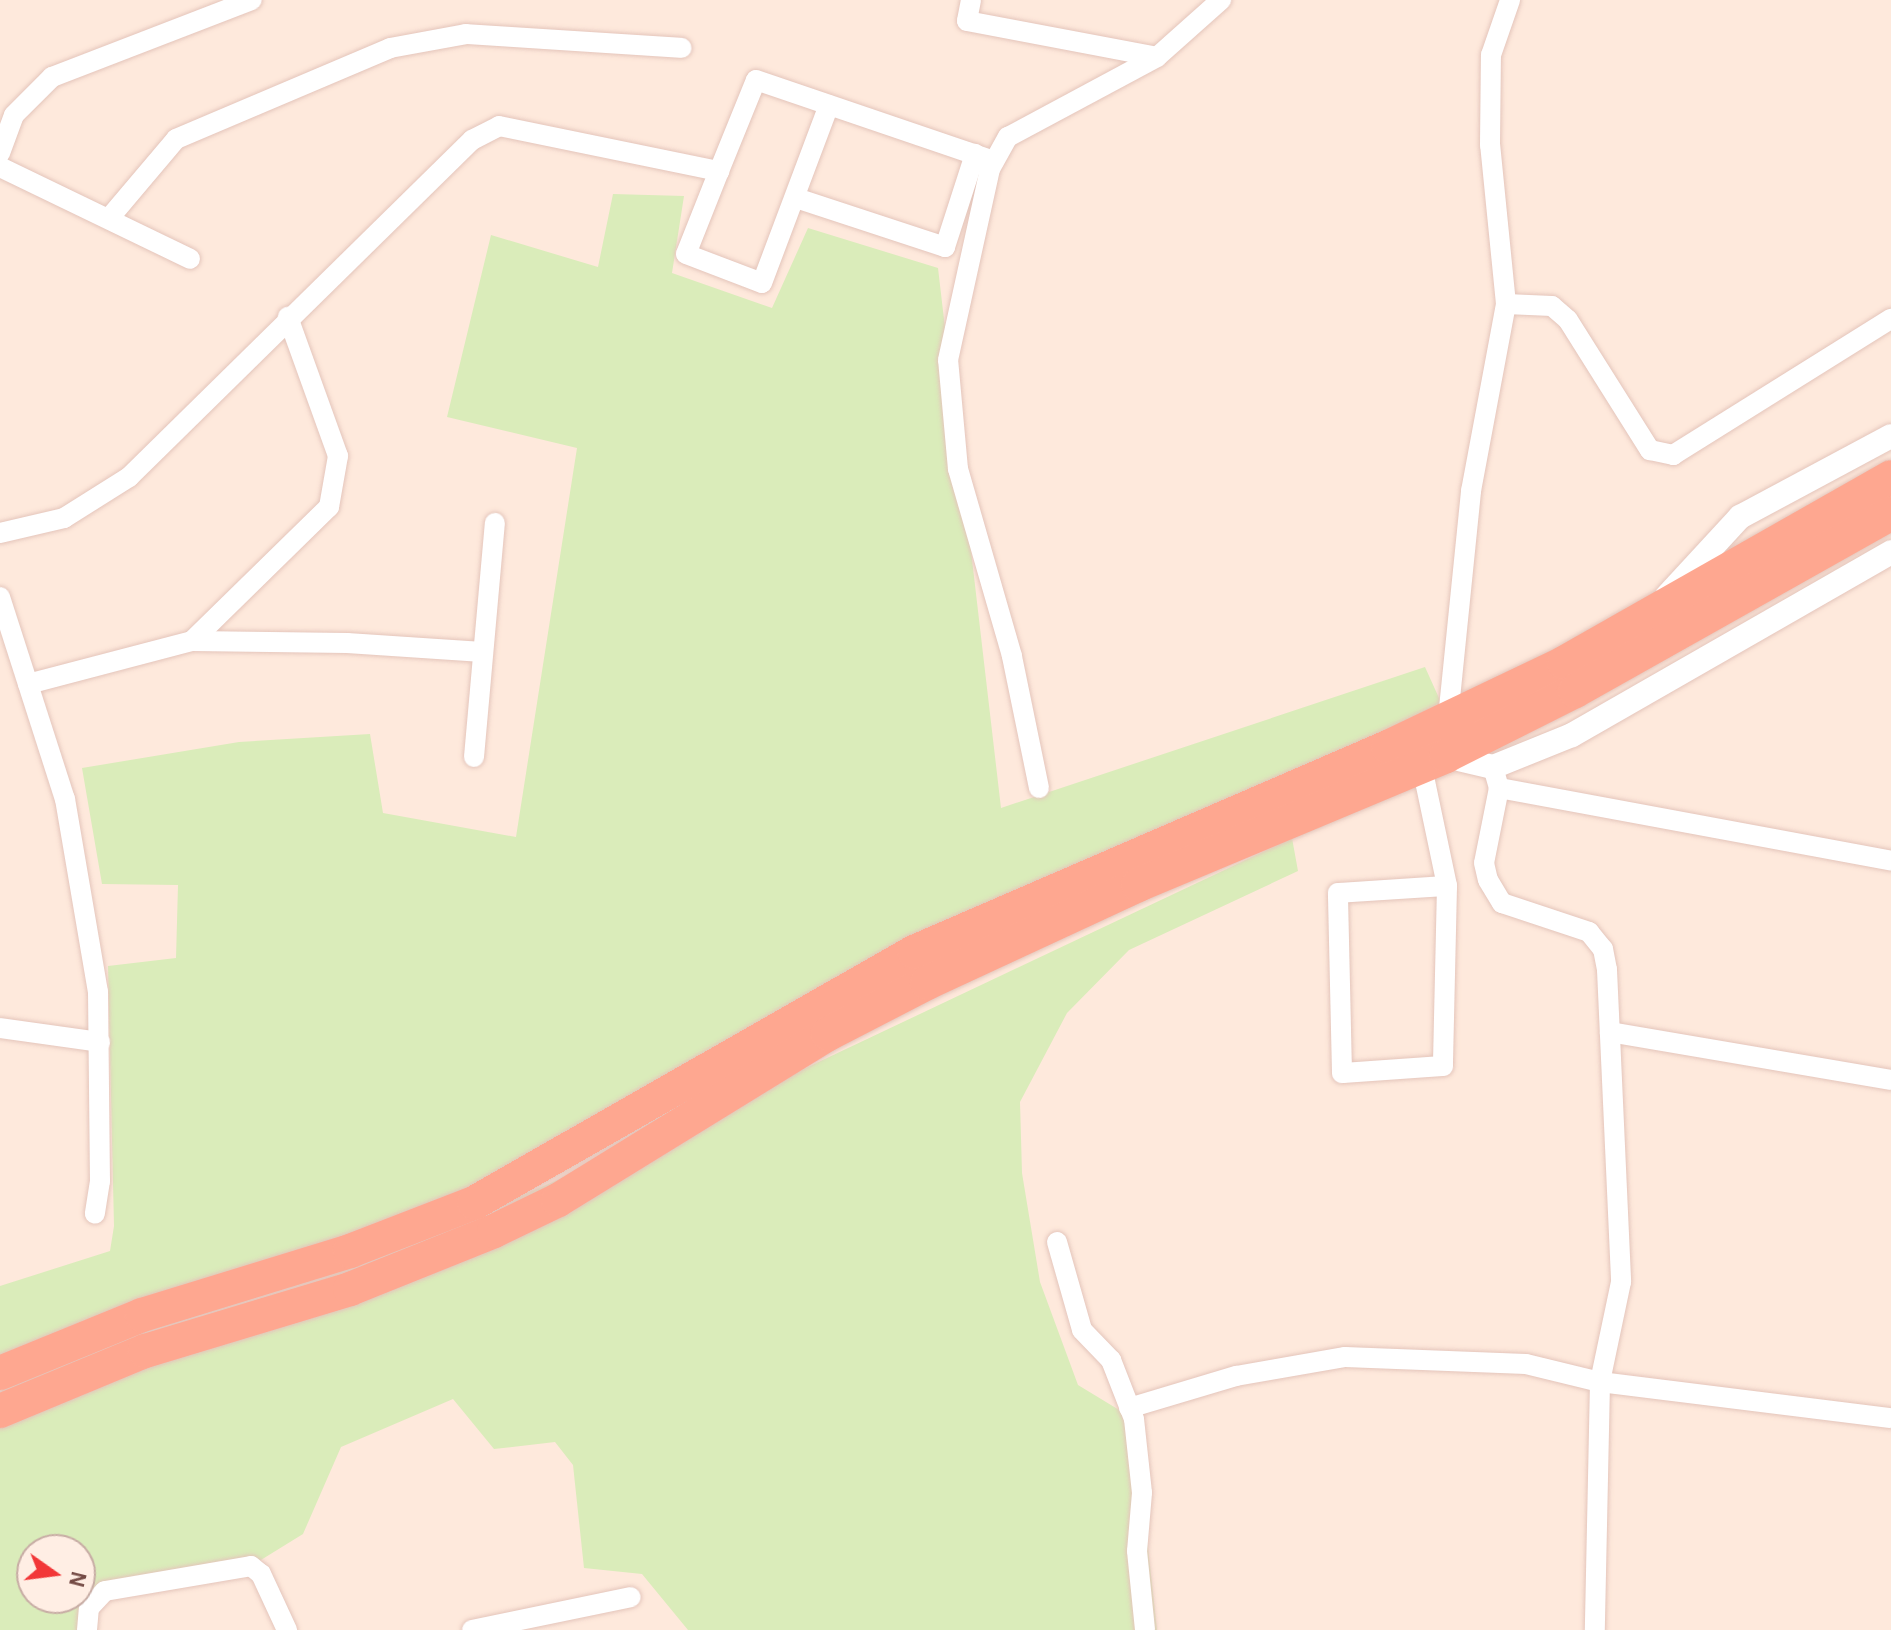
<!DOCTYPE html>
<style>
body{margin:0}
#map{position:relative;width:1891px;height:1630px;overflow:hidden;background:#fee9dc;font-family:"Alegreya Sans",sans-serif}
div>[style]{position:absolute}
.green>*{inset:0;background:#daecba}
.roads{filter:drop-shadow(0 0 2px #e4c5bb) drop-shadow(0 0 2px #e4c5bb)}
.minor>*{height:20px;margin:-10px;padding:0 10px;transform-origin:10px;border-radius:10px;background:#fff}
.tertiary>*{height:24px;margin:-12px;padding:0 12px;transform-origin:12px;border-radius:12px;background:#fff}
.trunk>*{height:34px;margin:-17px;padding:0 17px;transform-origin:17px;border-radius:17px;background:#fea790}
span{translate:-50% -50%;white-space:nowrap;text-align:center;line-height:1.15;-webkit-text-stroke:6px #ffeee4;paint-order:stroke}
.north{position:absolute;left:16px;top:1534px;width:80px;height:80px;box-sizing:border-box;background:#ffeee4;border:2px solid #c7aca4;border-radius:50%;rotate:104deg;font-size:22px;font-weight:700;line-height:32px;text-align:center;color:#744a44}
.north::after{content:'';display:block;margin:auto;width:28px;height:36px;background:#f23738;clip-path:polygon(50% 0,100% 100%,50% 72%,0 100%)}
</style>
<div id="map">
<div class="green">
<div style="clip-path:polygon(613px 194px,684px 196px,672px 273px,772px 308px,808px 228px,938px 268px,1001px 808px,1425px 667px,1448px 718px,536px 1171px,0 1381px,0 1286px,110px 1251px,114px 1226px,108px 966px,176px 958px,178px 885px,102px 884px,82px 768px,239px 742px,370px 734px,383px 813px,516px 837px,577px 448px,447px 417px,491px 235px,598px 267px)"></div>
<div style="clip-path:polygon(evenodd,1292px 838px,1298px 871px,1129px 950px,1067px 1013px,1020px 1102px,1022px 1173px,1040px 1282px,1078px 1385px,1134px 1419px,1157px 1630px,688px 1630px,642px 1574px,584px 1568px,573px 1465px,555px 1442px,494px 1449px,453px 1399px,341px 1447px,303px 1534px,251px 1566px,96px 1596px,91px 1630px,0 1630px,0 1425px,171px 1343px,662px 1136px,1292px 838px,32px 1550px,80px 1550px,80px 1598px,32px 1598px,32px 1550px)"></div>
</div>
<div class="roads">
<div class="minor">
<div style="left:971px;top:0;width:21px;rotate:101deg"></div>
<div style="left:967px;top:21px;width:193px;rotate:10.7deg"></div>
<div style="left:0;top:153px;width:40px;rotate:-69.8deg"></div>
<div style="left:14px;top:115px;width:54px;rotate:-45deg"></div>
<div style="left:52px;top:77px;width:214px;rotate:-21.1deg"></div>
<div style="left:0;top:167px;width:211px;rotate:25.8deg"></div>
<div style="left:719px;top:171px;width:89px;rotate:111.7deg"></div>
<div style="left:686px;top:254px;width:81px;rotate:20.9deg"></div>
<div style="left:762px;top:283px;width:190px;rotate:-69.4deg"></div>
<div style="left:796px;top:198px;width:157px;rotate:18.2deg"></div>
<div style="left:945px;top:247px;width:98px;rotate:-72.1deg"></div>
<div style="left:111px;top:216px;width:101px;rotate:-49.8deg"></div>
<div style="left:176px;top:139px;width:233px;rotate:-23deg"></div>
<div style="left:390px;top:48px;width:77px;rotate:-10.4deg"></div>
<div style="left:466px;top:34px;width:216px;rotate:3.7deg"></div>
<div style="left:1506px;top:304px;width:46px;rotate:2.5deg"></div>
<div style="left:1552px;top:306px;width:21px;rotate:41deg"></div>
<div style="left:1568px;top:320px;width:154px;rotate:57.8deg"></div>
<div style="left:1650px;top:450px;width:24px;rotate:12deg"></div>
<div style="left:1673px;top:455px;width:257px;rotate:-32deg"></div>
<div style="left:0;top:533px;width:66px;rotate:-13.2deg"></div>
<div style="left:64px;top:518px;width:77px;rotate:-32.2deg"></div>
<div style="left:129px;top:477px;width:481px;rotate:-44.5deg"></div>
<div style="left:472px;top:140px;width:30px;rotate:-27deg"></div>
<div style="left:499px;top:126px;width:225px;rotate:11.6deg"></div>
<div style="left:719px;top:171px;width:98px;rotate:-67.9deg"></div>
<div style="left:756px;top:80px;width:251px;rotate:18.8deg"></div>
<div style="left:0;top:597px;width:212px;rotate:72.2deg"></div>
<div style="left:65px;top:799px;width:196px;rotate:80.3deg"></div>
<div style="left:98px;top:992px;width:189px;rotate:89.4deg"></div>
<div style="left:100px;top:1181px;width:33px;rotate:99deg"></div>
<div style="left:192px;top:641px;width:192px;rotate:-44.4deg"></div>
<div style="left:329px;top:507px;width:52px;rotate:-80deg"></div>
<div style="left:338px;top:456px;width:148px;rotate:-109.8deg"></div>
<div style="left:28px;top:684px;width:170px;rotate:-14.7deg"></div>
<div style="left:192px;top:641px;width:155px;rotate:0.7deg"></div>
<div style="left:347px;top:643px;width:136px;rotate:3.8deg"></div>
<div style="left:1448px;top:718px;width:228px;rotate:-84.2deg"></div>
<div style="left:1471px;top:491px;width:190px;rotate:-79.4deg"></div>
<div style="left:1506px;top:304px;width:160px;rotate:-95.7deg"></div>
<div style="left:1490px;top:145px;width:90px;rotate:-89.4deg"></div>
<div style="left:1491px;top:55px;width:58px;rotate:-70.9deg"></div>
<div style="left:474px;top:757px;width:235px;rotate:-84.9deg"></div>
<div style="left:1422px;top:767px;width:122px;rotate:78.1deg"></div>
<div style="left:1447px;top:886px;width:180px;rotate:91.3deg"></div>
<div style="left:1443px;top:1066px;width:101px;rotate:176deg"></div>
<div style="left:1342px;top:1073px;width:180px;rotate:-91.3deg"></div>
<div style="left:1338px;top:893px;width:109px;rotate:-3.7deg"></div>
<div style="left:1493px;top:767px;width:22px;rotate:74deg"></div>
<div style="left:1499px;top:788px;width:76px;rotate:101.3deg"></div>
<div style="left:1484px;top:863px;width:17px;rotate:77deg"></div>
<div style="left:1488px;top:880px;width:27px;rotate:59deg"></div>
<div style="left:1502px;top:903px;width:92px;rotate:18.4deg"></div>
<div style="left:1589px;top:932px;width:22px;rotate:51deg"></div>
<div style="left:1603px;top:949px;width:21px;rotate:79deg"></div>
<div style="left:1607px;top:970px;width:312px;rotate:87.4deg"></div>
<div style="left:1621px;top:1282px;width:102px;rotate:101.9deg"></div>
<div style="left:1600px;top:1382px;width:248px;rotate:91.2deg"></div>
<div style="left:1039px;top:788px;width:135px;rotate:-101.6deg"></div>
<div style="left:1012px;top:656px;width:195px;rotate:-106.1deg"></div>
<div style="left:958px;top:469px;width:109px;rotate:-95.2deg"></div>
<div style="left:948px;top:360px;width:196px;rotate:-77.6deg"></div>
<div style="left:990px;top:169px;width:37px;rotate:-61deg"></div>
<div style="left:1008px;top:137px;width:169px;rotate:-28.2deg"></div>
<div style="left:1157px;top:57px;width:86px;rotate:-41.7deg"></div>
<div style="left:1499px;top:788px;width:399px;rotate:10.5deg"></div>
<div style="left:0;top:1028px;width:101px;rotate:8deg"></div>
<div style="left:1610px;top:1032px;width:285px;rotate:9.7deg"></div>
<div style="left:1057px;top:1242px;width:91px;rotate:74.1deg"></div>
<div style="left:1082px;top:1330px;width:42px;rotate:46deg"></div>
<div style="left:1111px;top:1360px;width:63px;rotate:68.7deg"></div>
<div style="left:1134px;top:1419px;width:74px;rotate:83.8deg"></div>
<div style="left:1142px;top:1493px;width:58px;rotate:94.9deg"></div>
<div style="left:1137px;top:1551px;width:79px;rotate:84.2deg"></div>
<div style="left:1129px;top:1408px;width:112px;rotate:-16.7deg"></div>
<div style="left:1236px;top:1376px;width:111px;rotate:-9.9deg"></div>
<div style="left:1345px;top:1357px;width:181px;rotate:2.2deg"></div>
<div style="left:1526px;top:1364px;width:76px;rotate:13.7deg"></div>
<div style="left:1600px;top:1382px;width:293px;rotate:7.1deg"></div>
<div style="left:87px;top:1630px;width:22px;rotate:-85deg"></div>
<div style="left:89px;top:1608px;width:23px;rotate:-47deg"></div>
<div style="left:105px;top:1591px;width:148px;rotate:-9.7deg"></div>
<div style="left:251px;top:1566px;width:13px;rotate:39deg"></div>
<div style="left:261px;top:1574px;width:62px;rotate:65.1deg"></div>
<div style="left:472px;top:1630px;width:162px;rotate:-11.7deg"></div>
</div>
<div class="tertiary">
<div style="left:1667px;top:596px;width:108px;rotate:-47.3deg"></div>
<div style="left:1740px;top:517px;width:171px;rotate:-28.2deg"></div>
<div style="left:1446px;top:756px;width:48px;rotate:13.2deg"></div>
<div style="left:1493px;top:767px;width:85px;rotate:-22.1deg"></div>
<div style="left:1572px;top:735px;width:368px;rotate:-29.8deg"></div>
</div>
<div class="trunk">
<div style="left:0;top:1373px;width:153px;rotate:-22.2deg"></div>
<div style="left:142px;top:1315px;width:218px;rotate:-17.1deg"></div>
<div style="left:350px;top:1251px;width:133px;rotate:-21.2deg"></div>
<div style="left:474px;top:1203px;width:507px;rotate:-29.7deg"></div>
<div style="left:914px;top:952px;width:516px;rotate:-23.39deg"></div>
<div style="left:1388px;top:747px;width:195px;rotate:-25.5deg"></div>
<div style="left:1564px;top:663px;width:376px;rotate:-29.6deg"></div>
<div style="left:0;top:1411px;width:157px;rotate:-22.5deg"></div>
<div style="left:145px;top:1351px;width:214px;rotate:-16.8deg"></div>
<div style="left:350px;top:1289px;width:155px;rotate:-21.9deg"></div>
<div style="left:494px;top:1231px;width:71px;rotate:-25.8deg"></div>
<div style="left:558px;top:1200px;width:317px;rotate:-31.6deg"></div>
<div style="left:828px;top:1034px;width:111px;rotate:-27.3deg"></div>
<div style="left:927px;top:983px;width:233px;rotate:-24.9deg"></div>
<div style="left:1138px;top:885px;width:334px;rotate:-22.7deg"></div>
<div style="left:1446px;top:756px;width:144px;rotate:-26.7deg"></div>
<div style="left:1575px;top:691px;width:362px;rotate:-29.3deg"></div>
</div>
</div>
<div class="north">N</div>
</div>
